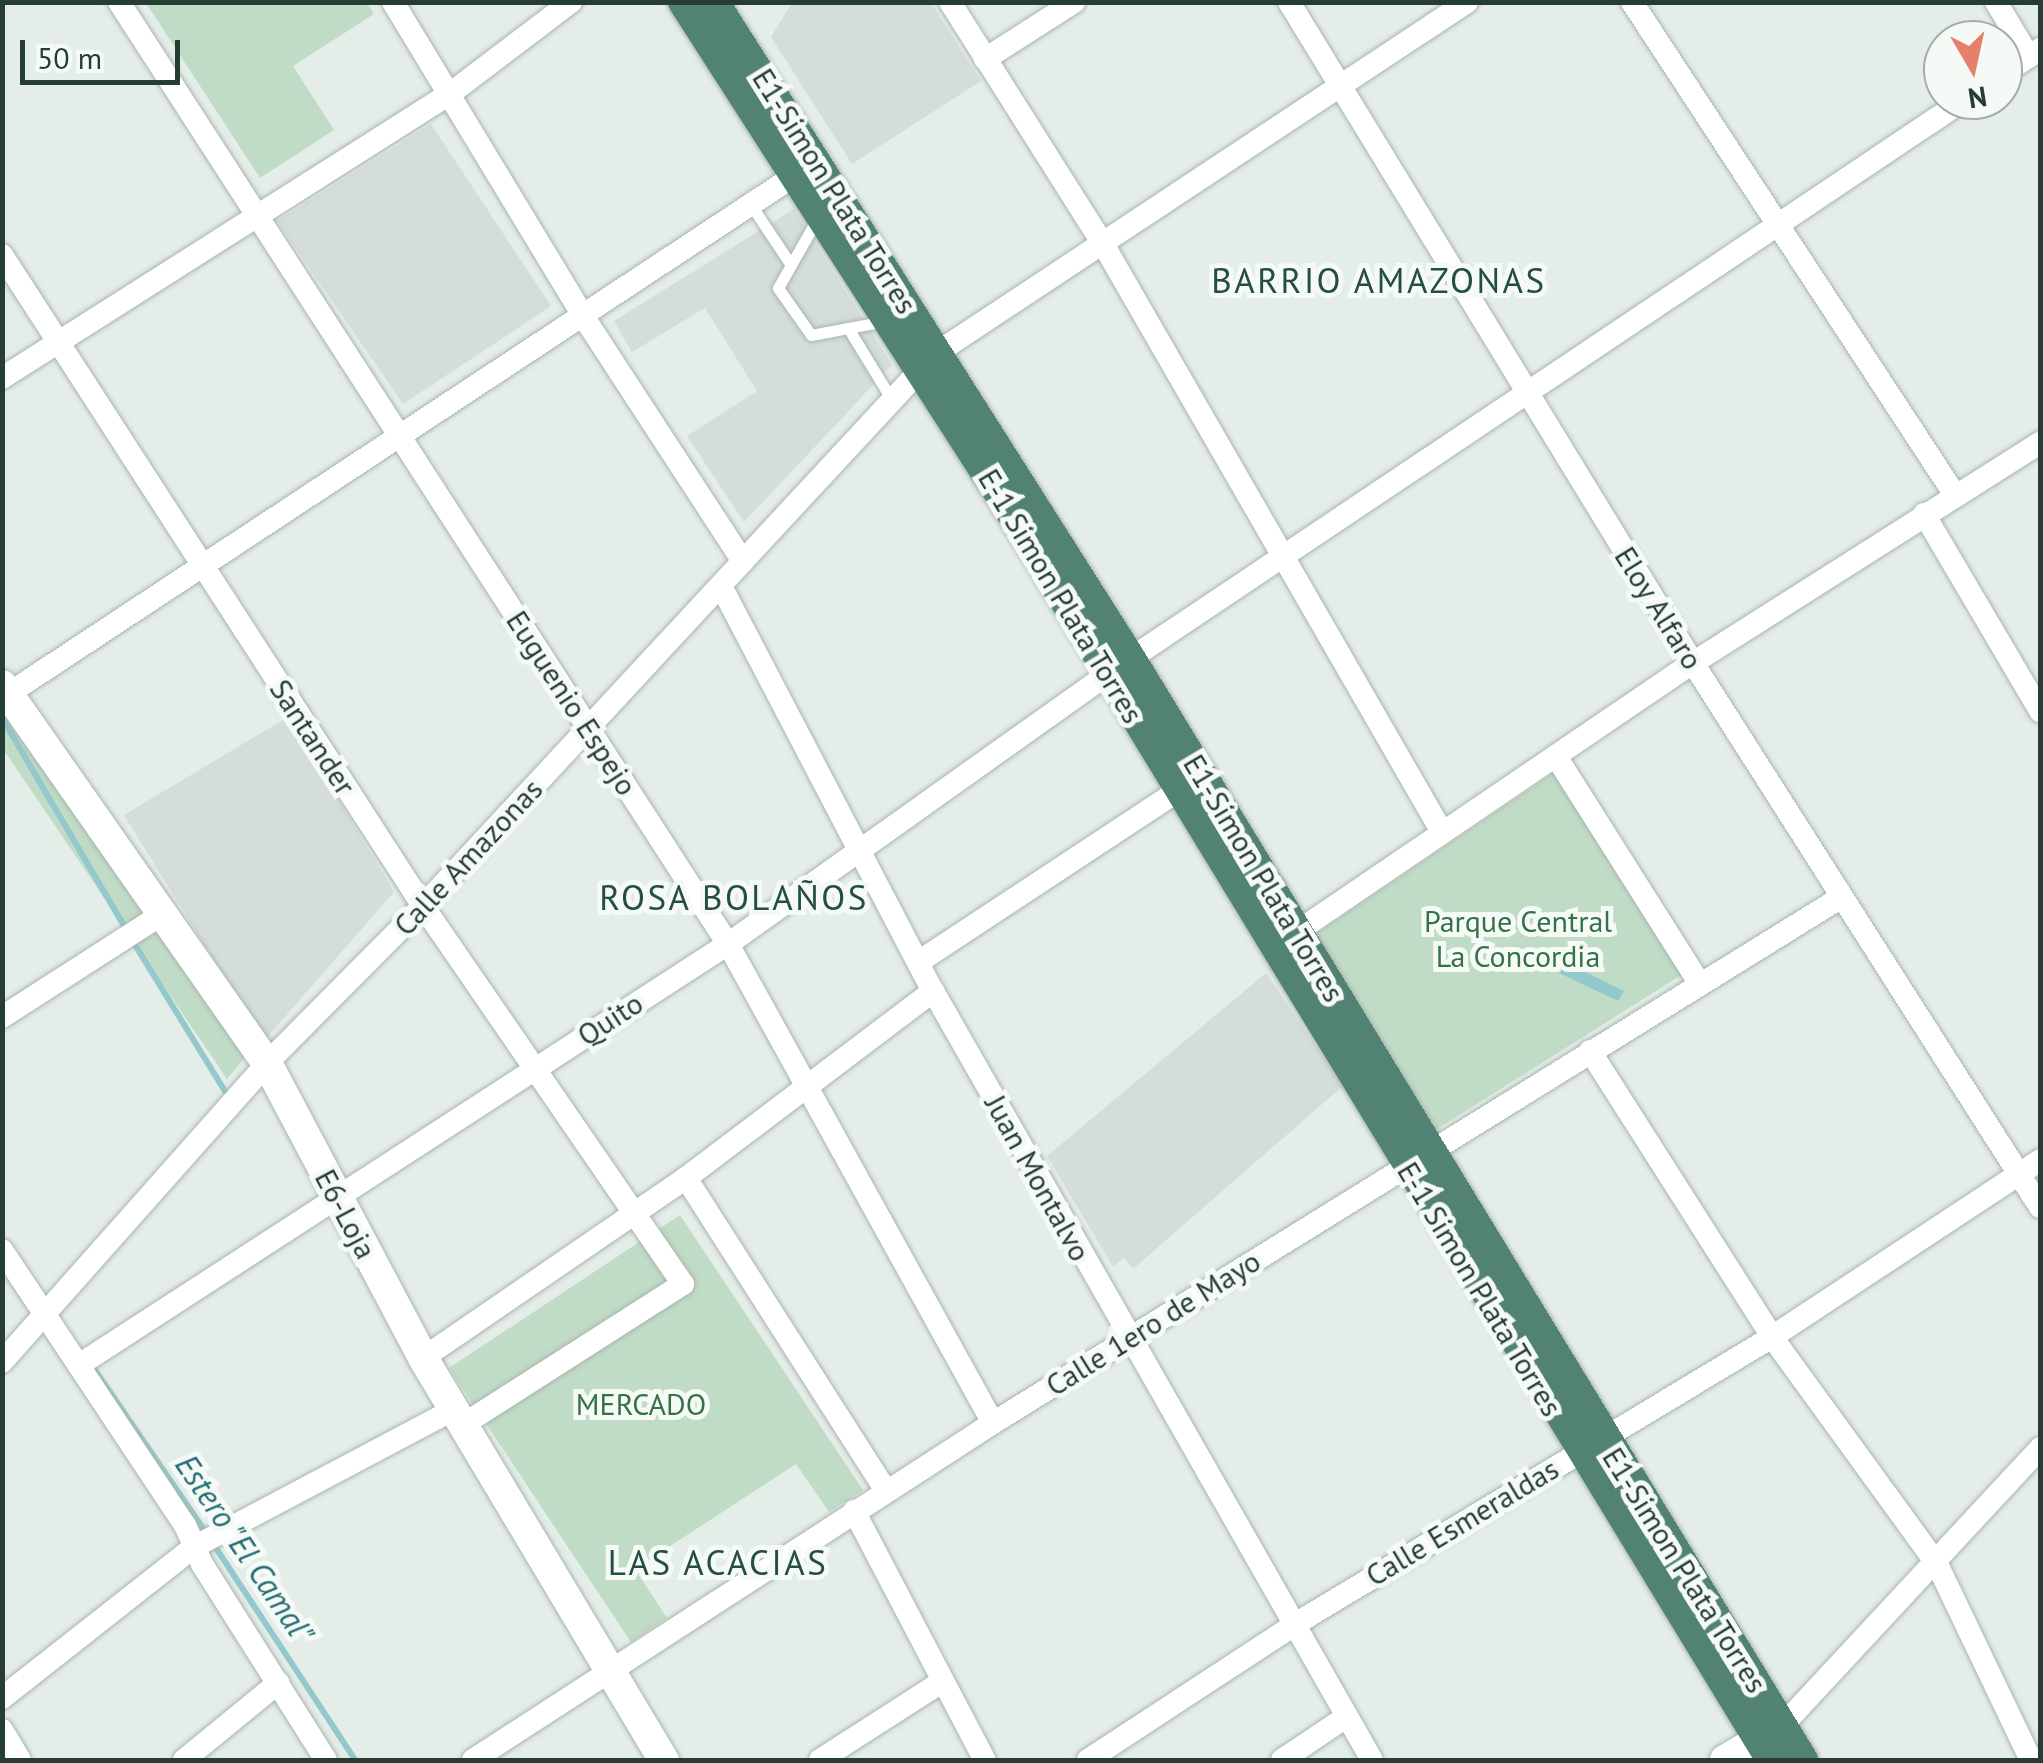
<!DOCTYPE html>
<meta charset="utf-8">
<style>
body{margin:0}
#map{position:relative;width:2043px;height:1763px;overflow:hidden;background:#e5ede9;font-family:"PT Sans",sans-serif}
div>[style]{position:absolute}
.built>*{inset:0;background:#d4ddd8}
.green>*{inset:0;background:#c1dcc6}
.water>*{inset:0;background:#93c8cc}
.stream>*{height:6px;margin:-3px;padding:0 3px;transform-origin:3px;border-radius:3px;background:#93c8cc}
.roads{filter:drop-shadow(0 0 2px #a8b5af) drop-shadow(0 0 2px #a8b5af)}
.service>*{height:11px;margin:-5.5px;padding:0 5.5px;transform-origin:5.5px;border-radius:5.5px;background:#fff}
.minor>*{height:22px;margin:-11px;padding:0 11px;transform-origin:11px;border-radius:11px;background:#fff}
.secondary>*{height:30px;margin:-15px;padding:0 15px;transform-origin:15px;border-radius:15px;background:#fff}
.trunk>*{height:30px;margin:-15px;padding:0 15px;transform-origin:15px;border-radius:15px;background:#518274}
span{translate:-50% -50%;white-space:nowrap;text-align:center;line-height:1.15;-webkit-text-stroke:10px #f6faf7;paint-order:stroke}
.street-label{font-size:30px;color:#263d35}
.park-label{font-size:30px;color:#347147}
.water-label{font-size:32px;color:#256d74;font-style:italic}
.quarter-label{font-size:35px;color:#234e40;letter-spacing:2.5px}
.frame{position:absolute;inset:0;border:5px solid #263d35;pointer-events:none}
.north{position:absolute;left:1923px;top:20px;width:100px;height:100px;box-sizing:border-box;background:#f6faf7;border:2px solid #a3aea9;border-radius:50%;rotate:171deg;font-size:28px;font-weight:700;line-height:40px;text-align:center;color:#263d35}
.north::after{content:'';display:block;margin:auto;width:35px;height:45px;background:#e5806b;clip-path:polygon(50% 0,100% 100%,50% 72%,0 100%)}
.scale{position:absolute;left:20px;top:40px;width:160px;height:45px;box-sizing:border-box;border:5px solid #263d35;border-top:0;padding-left:12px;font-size:30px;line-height:35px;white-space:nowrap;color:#263d35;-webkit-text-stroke:8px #f6faf7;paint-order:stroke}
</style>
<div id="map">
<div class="built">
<div style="clip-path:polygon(792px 3px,931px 3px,981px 81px,852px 164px,771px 37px)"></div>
<div style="clip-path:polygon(431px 124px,551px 306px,403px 404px,277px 221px)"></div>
<div style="clip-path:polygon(794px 209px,892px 365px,744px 522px,687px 436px,757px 391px,705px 308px,632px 352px,614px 321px)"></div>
<div style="clip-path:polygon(288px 717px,394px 892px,264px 1041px,124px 815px)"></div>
<div style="clip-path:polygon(1266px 973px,1343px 1086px,1133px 1269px,1124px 1258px,1113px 1267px,1047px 1156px)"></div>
</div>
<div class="green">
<div style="clip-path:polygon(146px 3px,367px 3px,374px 14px,293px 66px,334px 130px,260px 178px)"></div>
<div style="clip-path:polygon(2px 686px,245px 1057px,227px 1079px,3px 749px)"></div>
<div style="clip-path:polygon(1555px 772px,1683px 974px,1434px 1131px,1311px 937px)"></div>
<div style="clip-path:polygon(680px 1215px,863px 1490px,829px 1512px,796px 1464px,635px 1569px,667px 1618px,631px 1642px,449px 1368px)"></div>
</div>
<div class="water">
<div style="clip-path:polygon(1544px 952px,1624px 991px,1618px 1001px,1538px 963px)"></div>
</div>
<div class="stream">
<div style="left:5px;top:723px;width:239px;rotate:59.6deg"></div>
<div style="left:132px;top:940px;width:177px;rotate:58.4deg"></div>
<div style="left:92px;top:1366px;width:204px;rotate:55.6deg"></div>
<div style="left:214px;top:1545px;width:257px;rotate:56.7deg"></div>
</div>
<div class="roads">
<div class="service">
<div style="left:751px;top:205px;width:72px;rotate:56.3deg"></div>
<div style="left:817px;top:219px;width:79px;rotate:119.5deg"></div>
<div style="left:778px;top:288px;width:57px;rotate:54.9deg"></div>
<div style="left:811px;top:335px;width:75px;rotate:-10.7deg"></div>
<div style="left:848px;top:328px;width:84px;rotate:58.6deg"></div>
</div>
<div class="minor">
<div style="left:119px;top:2px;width:1122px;rotate:57.12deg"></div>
<div style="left:728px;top:944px;width:547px;rotate:61.05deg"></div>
<div style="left:393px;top:2px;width:367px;rotate:58.8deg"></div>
<div style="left:583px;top:316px;width:293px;rotate:56.9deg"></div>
<div style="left:950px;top:2px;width:286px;rotate:57.7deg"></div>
<div style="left:1103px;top:244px;width:679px;rotate:60.04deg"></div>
<div style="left:1289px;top:2px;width:775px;rotate:58.57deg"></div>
<div style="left:1693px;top:663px;width:645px;rotate:57.47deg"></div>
<div style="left:1632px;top:2px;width:589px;rotate:56.77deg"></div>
<div style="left:1996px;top:2px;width:64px;rotate:59deg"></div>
<div style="left:985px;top:59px;width:106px;rotate:-32.6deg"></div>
<div style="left:2003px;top:74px;width:45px;rotate:-34deg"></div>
<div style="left:2px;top:255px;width:775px;rotate:57.11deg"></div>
<div style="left:423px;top:906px;width:459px;rotate:55.5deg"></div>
<div style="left:683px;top:1284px;width:258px;rotate:147.4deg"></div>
<div style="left:2px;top:378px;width:532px;rotate:-32.41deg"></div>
<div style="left:451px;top:93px;width:151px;rotate:-37.2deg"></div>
<div style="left:1924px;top:514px;width:229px;rotate:59.5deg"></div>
<div style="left:721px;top:586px;width:457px;rotate:62.4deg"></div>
<div style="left:933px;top:991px;width:885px;rotate:60.28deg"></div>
<div style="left:2px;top:698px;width:963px;rotate:-33.39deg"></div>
<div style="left:1557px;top:758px;width:267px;rotate:57.7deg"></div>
<div style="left:1298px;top:931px;width:477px;rotate:-34.2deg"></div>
<div style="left:1693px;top:663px;width:411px;rotate:-32.4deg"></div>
<div style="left:920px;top:961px;width:310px;rotate:-33.4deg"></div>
<div style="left:2px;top:1017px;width:193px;rotate:-32.7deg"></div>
<div style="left:1590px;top:1051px;width:339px;rotate:57.5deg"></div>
<div style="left:1772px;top:1337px;width:281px;rotate:54deg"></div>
<div style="left:1937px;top:1564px;width:217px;rotate:64.4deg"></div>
<div style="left:686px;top:1178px;width:371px;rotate:57.4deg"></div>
<div style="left:2px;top:1250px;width:330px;rotate:56.4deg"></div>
<div style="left:185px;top:1525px;width:43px;rotate:66.4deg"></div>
<div style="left:202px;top:1564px;width:232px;rotate:57.7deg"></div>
<div style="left:423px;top:1358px;width:319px;rotate:-34.4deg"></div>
<div style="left:686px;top:1178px;width:310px;rotate:-37.1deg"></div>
<div style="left:2px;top:1362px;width:400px;rotate:-48.4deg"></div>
<div style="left:267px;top:1063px;width:221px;rotate:-45.2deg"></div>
<div style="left:423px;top:906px;width:753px;rotate:-47.15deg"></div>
<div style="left:935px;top:354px;width:638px;rotate:-33.49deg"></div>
<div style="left:79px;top:1365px;width:774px;rotate:-32.97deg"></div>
<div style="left:728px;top:944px;width:468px;rotate:-35.4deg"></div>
<div style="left:1109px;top:673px;width:1029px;rotate:-33.83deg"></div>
<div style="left:854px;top:1511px;width:281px;rotate:62.3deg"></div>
<div style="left:2px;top:1698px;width:244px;rotate:-38.2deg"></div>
<div style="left:194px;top:1547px;width:297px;rotate:-27.9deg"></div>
<div style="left:1782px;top:1726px;width:379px;rotate:-47.1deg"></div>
<div style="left:2px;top:1730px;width:35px;rotate:59deg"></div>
<div style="left:184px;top:1760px;width:122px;rotate:-39.3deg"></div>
<div style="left:473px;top:1760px;width:620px;rotate:-32.95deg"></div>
<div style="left:993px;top:1423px;width:997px;rotate:-31.79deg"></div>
<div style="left:820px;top:1760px;width:146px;rotate:-32.7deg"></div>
<div style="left:1088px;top:1760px;width:256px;rotate:-33.2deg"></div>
<div style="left:1302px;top:1620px;width:549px;rotate:-31.05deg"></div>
<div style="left:1772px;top:1337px;width:321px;rotate:-33.4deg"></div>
<div style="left:1282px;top:1760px;width:77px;rotate:-33.9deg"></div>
</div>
<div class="secondary">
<div style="left:2px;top:685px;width:462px;rotate:55deg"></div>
<div style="left:267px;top:1063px;width:334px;rotate:62.1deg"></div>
<div style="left:423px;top:1358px;width:469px;rotate:59.1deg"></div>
<div style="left:1725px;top:1760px;width:63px;rotate:-30.7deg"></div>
</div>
<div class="trunk">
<div style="left:683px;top:2px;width:603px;rotate:57.26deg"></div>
<div style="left:1009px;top:509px;width:1465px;rotate:58.65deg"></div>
<div style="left:714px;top:2px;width:778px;rotate:57.6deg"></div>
<div style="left:1131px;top:659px;width:1290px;rotate:58.6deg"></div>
</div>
</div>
<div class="street-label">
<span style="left:835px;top:191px;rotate:58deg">E1-Simon Plata Torres</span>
<span style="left:1061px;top:596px;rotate:59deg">E-1 Simon Plata Torres</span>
<span style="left:1659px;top:608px;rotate:58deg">Eloy Alfaro</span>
<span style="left:572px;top:703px;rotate:57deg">Euguenio Espejo</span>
<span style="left:313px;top:737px;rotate:57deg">Santander</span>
<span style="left:468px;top:857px;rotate:-47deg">Calle Amazonas</span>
<span style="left:1264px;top:878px;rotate:59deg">E1-Simon Plata Torres</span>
<span style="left:610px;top:1019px;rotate:-33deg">Quito</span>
<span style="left:1038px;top:1178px;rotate:61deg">Juan Montalvo</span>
<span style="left:346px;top:1214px;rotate:62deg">E6-Loja</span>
<span style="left:1480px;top:1289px;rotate:59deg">E-1 Simon Plata Torres</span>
<span style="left:1153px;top:1323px;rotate:-32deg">Calle 1ero de Mayo</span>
<span style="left:1462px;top:1522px;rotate:-31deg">Calle Esmeraldas</span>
<span style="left:1685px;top:1570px;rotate:58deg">E1-Simon Plata Torres</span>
</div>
<div class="park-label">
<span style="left:1518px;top:938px">Parque Central<br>La Concordia</span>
<span style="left:641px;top:1404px">MERCADO</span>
</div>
<div class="water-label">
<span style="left:245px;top:1549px;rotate:56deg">Estero "El Camal"</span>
</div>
<div class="quarter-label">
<span style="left:1379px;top:280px">BARRIO AMAZONAS</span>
<span style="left:734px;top:897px">ROSA BOLAÑOS</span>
<span style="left:718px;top:1562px">LAS ACACIAS</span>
</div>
<div class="frame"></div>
<div class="north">N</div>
<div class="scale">50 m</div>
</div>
